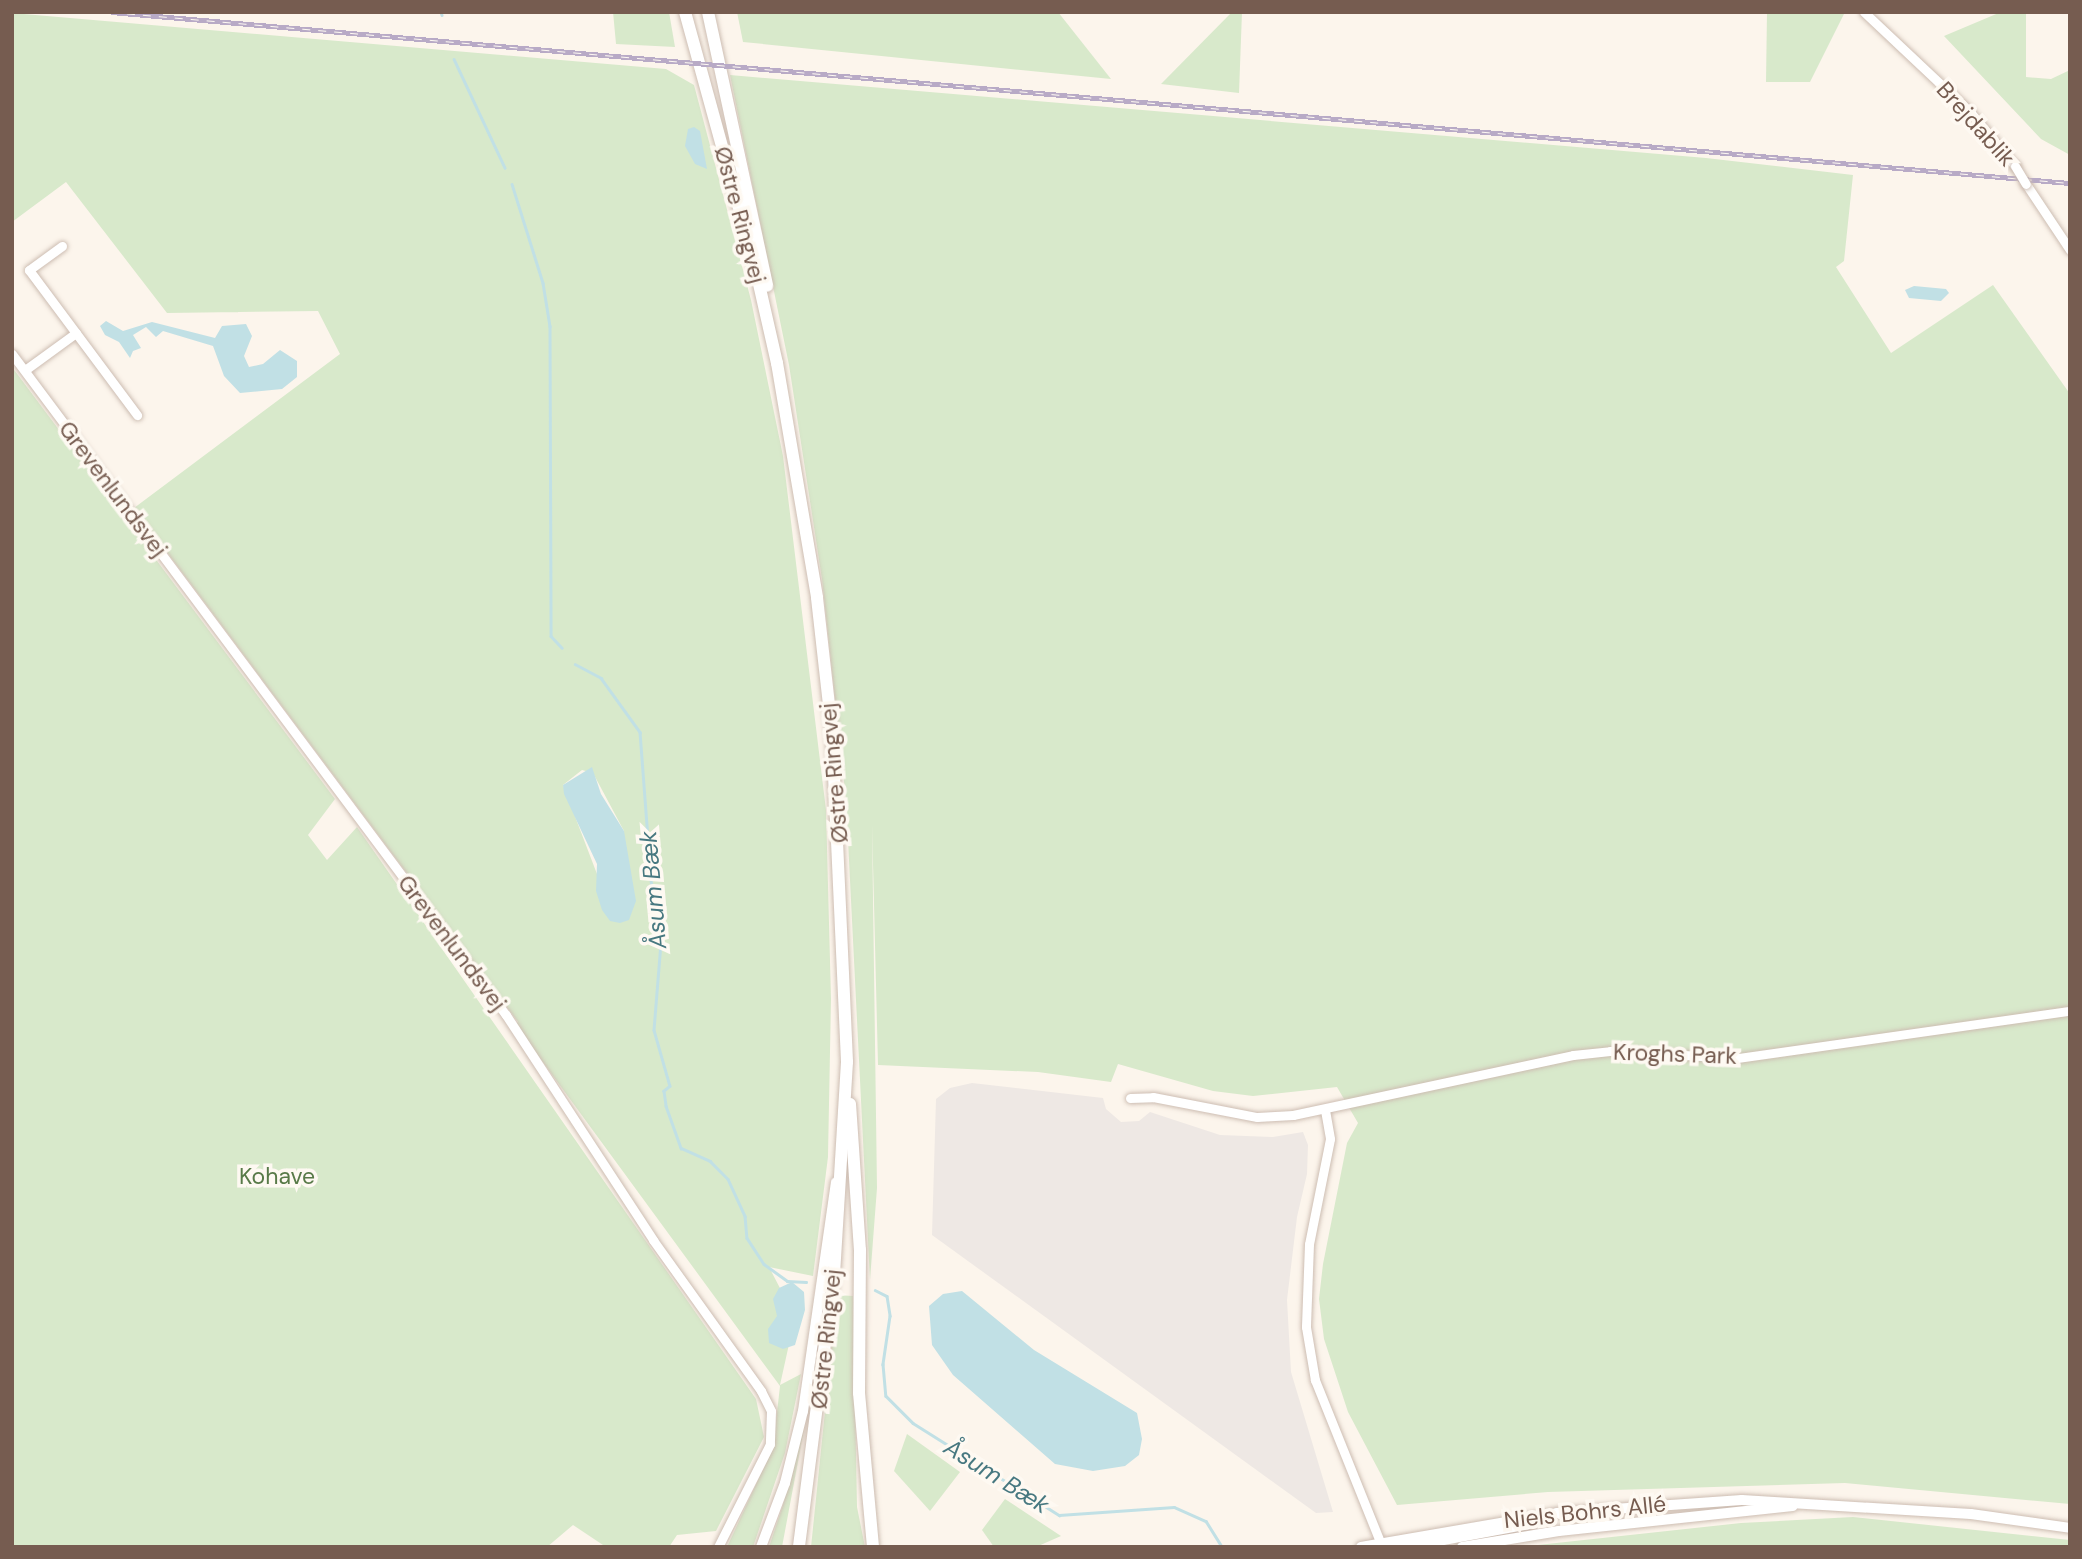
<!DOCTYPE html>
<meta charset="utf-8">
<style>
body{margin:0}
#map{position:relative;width:2082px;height:1559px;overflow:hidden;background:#fcf5ec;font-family:"DM Sans",sans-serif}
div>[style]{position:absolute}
.industrial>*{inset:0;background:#eee8e4}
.green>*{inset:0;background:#d8e9cb}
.water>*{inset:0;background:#c1e0e5}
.stream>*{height:2.5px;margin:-1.25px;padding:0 1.25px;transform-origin:1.25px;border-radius:1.25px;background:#c1e0e5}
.roads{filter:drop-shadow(0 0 2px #cdbdb2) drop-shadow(0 0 2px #cdbdb2)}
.minor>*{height:9px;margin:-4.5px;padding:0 4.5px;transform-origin:4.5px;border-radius:4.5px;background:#fff}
.tertiary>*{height:10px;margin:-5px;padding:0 5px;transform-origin:5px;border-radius:5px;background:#fff}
.secondary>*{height:12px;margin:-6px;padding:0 6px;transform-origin:6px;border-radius:6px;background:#fff}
.rail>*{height:5px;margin-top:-2.5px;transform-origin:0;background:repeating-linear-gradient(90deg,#fef9f2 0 8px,#b8aac6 0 16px);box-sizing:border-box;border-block:2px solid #b8aac6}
.bridges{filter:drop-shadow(0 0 2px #cdbdb2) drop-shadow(0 0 2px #cdbdb2)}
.minor-bridge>*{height:9px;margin:-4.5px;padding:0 4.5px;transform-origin:4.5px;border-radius:4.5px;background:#fff}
span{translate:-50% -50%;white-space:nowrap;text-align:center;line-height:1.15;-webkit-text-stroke:7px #fef9f2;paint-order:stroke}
.street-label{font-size:23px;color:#765c50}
.park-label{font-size:23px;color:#587a48}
.water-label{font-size:24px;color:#477880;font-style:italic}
.frame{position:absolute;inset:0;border:14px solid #765c50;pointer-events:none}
</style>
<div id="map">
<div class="industrial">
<div style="clip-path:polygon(972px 1083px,1103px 1098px,1106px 1109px,1121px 1122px,1139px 1121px,1150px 1112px,1220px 1135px,1273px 1137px,1303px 1132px,1308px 1145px,1307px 1174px,1297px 1217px,1287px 1300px,1291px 1372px,1333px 1512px,1316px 1513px,932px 1235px,936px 1099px,950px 1088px)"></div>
</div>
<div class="green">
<div style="clip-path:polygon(613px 12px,669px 12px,675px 47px,616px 44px)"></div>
<div style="clip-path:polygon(737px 12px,1058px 12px,1111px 79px,743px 42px)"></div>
<div style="clip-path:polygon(1232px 12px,1242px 12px,1239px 93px,1161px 84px)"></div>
<div style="clip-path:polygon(1767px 12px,1845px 12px,1810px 82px,1766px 82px)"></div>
<div style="clip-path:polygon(2001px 12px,2026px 12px,2026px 77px,2051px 79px,2070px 70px,2070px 155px,2041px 139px,1944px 36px)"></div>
<div style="clip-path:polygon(evenodd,12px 13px,666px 69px,694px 85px,751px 300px,783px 456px,826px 810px,831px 999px,828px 1157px,813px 1276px,769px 1267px,795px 1317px,780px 1385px,801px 1374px,785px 1453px,753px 1547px,727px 1547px,773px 1448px,780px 1386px,515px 1024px,518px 1022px,134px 508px,340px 354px,318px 311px,167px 313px,66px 182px,12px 222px,12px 13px,582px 770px,593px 773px,624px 831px,597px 874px,563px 785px,582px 770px)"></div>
<div style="clip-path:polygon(730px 75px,1706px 158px,1853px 175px,1844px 261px,1836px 267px,1891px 353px,1993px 285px,2070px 394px,2070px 1504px,1845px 1483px,1548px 1492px,1397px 1505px,1348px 1412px,1324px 1339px,1319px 1299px,1323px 1264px,1347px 1143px,1358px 1123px,1337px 1087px,1253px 1096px,1213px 1091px,1118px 1064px,1111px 1082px,1038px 1072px,878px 1065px,872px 824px,877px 1188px,870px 1280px,846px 800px,822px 579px,789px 365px)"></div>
<div style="clip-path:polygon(12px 367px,335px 799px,308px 835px,327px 860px,357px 827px,756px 1399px,764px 1437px,716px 1531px,677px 1535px,669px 1547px,606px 1547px,573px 1525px,547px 1547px,12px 1547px)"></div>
<div style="clip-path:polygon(837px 1295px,853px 1296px,857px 1507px,865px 1547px,811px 1547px)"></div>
<div style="clip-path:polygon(805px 1424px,782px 1547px,769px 1547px,783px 1505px)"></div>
<div style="clip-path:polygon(907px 1434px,960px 1472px,930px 1511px,894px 1471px)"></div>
<div style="clip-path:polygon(1005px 1499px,1061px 1536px,1036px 1547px,994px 1547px,982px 1530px)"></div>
<div style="clip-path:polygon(1853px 1517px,2070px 1540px,2070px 1547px,1520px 1547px,1741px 1523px)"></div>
</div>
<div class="water">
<div style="clip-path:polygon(694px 127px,700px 131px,707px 169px,695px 164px,685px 146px,688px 129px)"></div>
<div style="clip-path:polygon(1914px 286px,1946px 289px,1949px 293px,1941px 301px,1909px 298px,1905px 290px)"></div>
<div style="clip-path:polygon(106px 321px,123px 331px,152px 322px,215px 338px,222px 326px,246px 324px,252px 336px,244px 356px,249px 367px,263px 364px,280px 350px,297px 361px,297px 377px,282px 389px,240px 393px,224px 376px,213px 346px,163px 331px,156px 337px,146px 327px,133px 335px,141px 348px,133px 351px,130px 358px,119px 342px,105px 335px,100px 326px)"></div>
<div style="clip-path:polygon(592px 767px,601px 794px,624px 831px,636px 901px,629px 920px,620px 923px,610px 921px,602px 910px,596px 891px,597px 864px,564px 794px,563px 785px)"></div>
<div style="clip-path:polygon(792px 1282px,804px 1292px,805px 1310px,795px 1345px,783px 1349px,769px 1343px,768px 1329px,777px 1316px,773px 1299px,779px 1288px)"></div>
<div style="clip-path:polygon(962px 1291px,1034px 1350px,1137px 1413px,1142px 1439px,1139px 1455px,1125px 1466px,1093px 1471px,1055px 1464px,953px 1375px,932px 1345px,929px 1306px,943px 1294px)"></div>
</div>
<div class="stream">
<div style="left:441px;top:12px;width:3px;rotate:72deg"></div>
<div style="left:454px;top:59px;width:120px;rotate:64.9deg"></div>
<div style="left:512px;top:184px;width:104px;rotate:72.6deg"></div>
<div style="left:543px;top:283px;width:44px;rotate:80.8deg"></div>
<div style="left:550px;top:326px;width:310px;rotate:89.8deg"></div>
<div style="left:551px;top:636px;width:16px;rotate:47deg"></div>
<div style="left:575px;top:664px;width:30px;rotate:28deg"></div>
<div style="left:601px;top:678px;width:67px;rotate:54.2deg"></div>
<div style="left:640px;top:732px;width:148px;rotate:85.7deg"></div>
<div style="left:651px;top:880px;width:64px;rotate:81deg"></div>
<div style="left:661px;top:943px;width:87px;rotate:94.6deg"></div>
<div style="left:654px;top:1030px;width:58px;rotate:74.1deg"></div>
<div style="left:670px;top:1086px;width:8px;rotate:140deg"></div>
<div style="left:664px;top:1091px;width:15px;rotate:82deg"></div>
<div style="left:666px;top:1106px;width:45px;rotate:70.3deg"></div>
<div style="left:681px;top:1148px;width:32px;rotate:24deg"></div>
<div style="left:710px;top:1161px;width:25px;rotate:45deg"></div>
<div style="left:728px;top:1179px;width:41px;rotate:65.3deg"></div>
<div style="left:745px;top:1216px;width:22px;rotate:85deg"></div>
<div style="left:747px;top:1238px;width:31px;rotate:57deg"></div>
<div style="left:764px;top:1264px;width:29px;rotate:36deg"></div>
<div style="left:787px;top:1281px;width:19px;rotate:3deg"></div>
<div style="left:875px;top:1290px;width:13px;rotate:27deg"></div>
<div style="left:887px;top:1296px;width:20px;rotate:81deg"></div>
<div style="left:890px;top:1316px;width:49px;rotate:98.3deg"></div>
<div style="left:883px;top:1364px;width:32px;rotate:85deg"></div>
<div style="left:886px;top:1396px;width:38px;rotate:45deg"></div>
<div style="left:913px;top:1423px;width:173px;rotate:32.2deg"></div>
<div style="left:1059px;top:1515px;width:115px;rotate:-4deg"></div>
<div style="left:1174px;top:1507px;width:35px;rotate:24deg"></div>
<div style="left:1206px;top:1521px;width:31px;rotate:58deg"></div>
</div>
<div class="roads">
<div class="minor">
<div style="left:1864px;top:12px;width:147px;rotate:43.3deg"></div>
<div style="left:1971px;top:113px;width:69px;rotate:50.3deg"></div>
<div style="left:2026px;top:184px;width:79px;rotate:56.3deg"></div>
<div style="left:62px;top:246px;width:41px;rotate:144deg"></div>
<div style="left:29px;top:270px;width:181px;rotate:53.3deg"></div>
<div style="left:12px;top:354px;width:825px;rotate:53.23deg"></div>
<div style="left:506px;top:1015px;width:269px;rotate:56.8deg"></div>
<div style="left:653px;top:1240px;width:186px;rotate:54.4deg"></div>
<div style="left:761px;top:1391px;width:22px;rotate:63deg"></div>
<div style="left:771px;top:1411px;width:33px;rotate:92deg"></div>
<div style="left:770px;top:1444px;width:115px;rotate:116.8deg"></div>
<div style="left:25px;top:370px;width:63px;rotate:-36deg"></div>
<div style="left:1130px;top:1098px;width:23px;rotate:-2deg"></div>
<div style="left:1153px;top:1097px;width:106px;rotate:10.9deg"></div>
<div style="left:1257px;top:1117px;width:36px;rotate:-3deg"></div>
<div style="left:1293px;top:1115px;width:286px;rotate:-12.1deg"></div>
<div style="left:1573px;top:1055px;width:37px;rotate:-6deg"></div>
<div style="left:1610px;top:1051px;width:128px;rotate:3.1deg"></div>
<div style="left:1738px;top:1058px;width:335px;rotate:-8.1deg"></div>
<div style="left:1325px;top:1110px;width:29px;rotate:80deg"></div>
<div style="left:1330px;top:1139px;width:107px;rotate:101.3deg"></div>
<div style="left:1309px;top:1244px;width:83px;rotate:92.1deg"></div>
<div style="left:1306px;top:1327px;width:54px;rotate:80.4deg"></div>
<div style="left:1315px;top:1380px;width:180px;rotate:68.1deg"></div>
</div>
<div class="tertiary">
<div style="left:761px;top:1547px;width:68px;rotate:-69.4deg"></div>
<div style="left:785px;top:1483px;width:74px;rotate:-76deg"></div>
<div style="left:803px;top:1411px;width:231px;rotate:-81.8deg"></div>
<div style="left:1361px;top:1547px;width:199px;rotate:-9.8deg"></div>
<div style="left:1557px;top:1513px;width:185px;rotate:-4deg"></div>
<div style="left:1742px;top:1500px;width:229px;rotate:3.5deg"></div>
<div style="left:1971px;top:1514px;width:100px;rotate:8deg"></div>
<div style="left:1406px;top:1547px;width:125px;rotate:-10.6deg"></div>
<div style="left:1462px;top:1547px;width:98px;rotate:-9.4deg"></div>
<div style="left:1559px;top:1531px;width:235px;rotate:-6.1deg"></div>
</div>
<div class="secondary">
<div style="left:685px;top:12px;width:259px;rotate:74.6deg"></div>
<div style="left:754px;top:262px;width:104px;rotate:77.2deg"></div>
<div style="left:777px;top:363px;width:238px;rotate:80.3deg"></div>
<div style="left:817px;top:598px;width:134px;rotate:83.6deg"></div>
<div style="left:832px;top:731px;width:331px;rotate:87.4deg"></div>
<div style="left:847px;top:1062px;width:211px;rotate:93.5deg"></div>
<div style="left:834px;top:1273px;width:276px;rotate:97.3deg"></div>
<div style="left:708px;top:12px;width:280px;rotate:77.8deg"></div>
<div style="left:850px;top:1104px;width:146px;rotate:86.1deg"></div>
<div style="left:860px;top:1250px;width:143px;rotate:90.4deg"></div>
<div style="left:859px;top:1393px;width:155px;rotate:84.8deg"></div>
</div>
</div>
<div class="rail">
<div style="left:111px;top:12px;width:1966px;rotate:4.99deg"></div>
</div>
<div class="bridges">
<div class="minor-bridge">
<div style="left:2015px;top:166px;width:21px;rotate:59deg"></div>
</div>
</div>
<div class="street-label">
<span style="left:1976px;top:124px;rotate:48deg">Brejdablik</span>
<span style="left:740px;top:215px;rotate:75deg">Østre Ringvej</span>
<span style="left:113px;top:489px;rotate:53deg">Grevenlundsvej</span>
<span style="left:834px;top:773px;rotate:-95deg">Østre Ringvej</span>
<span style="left:452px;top:943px;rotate:53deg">Grevenlundsvej</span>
<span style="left:1675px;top:1054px;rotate:2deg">Kroghs Park</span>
<span style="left:826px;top:1339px;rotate:-84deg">Østre Ringvej</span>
<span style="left:1585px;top:1512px;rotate:-6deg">Niels Bohrs Allé</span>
</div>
<div class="park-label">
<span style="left:277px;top:1176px">Kohave</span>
</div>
<div class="water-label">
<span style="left:653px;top:890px;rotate:-95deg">Åsum Bæk</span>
<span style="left:997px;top:1476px;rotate:32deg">Åsum Bæk</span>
</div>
<div class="frame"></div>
</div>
